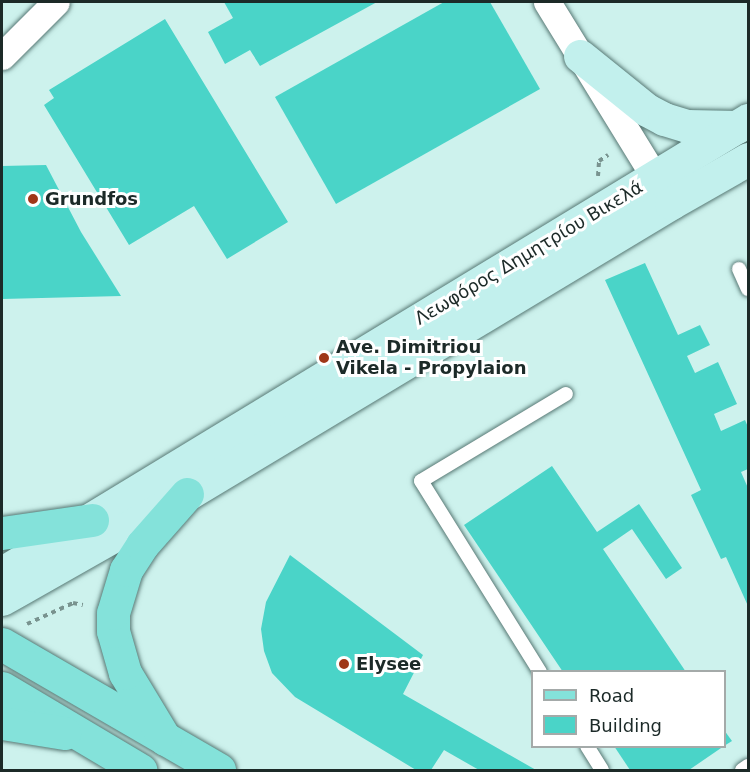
<!DOCTYPE html>
<meta charset="utf-8">
<style>
body{margin:0}
#map{position:relative;width:750px;height:772px;overflow:hidden;background:#cdf2ed;font-family:"DejaVu Sans",sans-serif}
div>[style]{position:absolute}
.building>*{inset:0;background:#4ad4c8}
.path>*{height:4px;margin-top:-2px;transform-origin:0;background:repeating-linear-gradient(90deg,#79938f 0 4.5px,transparent 0 9px)}
.roads{filter:drop-shadow(0 0 2px #587975) drop-shadow(0 0 2px #587975)}
.service>*{height:14px;margin:-7px;padding:0 7px;transform-origin:7px;border-radius:7px;background:#fff}
.minor>*{height:27px;margin:-13.5px;padding:0 13.5px;transform-origin:13.5px;border-radius:13.5px;background:#fff}
.secondary>*{height:33px;margin:-16.5px;padding:0 16.5px;transform-origin:16.5px;border-radius:16.5px;background:#c2f0ed}
.primary>*{height:33px;margin:-16.5px;padding:0 16.5px;transform-origin:16.5px;border-radius:16.5px;background:#84e2da}
.dots>*{width:16px;height:16px;translate:-50% -50%;box-sizing:border-box;border:3px solid #fff;border-radius:50%}
span{translate:-50% -50%;white-space:nowrap;text-align:center;line-height:1.15;-webkit-text-stroke:6px #fff;paint-order:stroke}
.poi-label{font-size:18px;color:#1c2a28;font-weight:700}
.left{translate:0 -50%;text-align:left}
.street-label{font-size:18px;color:#1c2a28}
.frame{position:absolute;inset:0;border:3px solid #1c2a28;pointer-events:none}
.legend{position:absolute;left:531px;top:670px;width:195px;height:78px;box-sizing:border-box;background:#fff;border:2px solid #a4aaa9;margin:0;padding:8px 10px;list-style:none;font-size:18px;color:#1c2a28}
.legend li{display:flex;align-items:center;gap:12px;height:30px}
.legend b{width:30px;border:2px solid #a4aaa9}
</style>
<div id="map">
<div class="building">
<div style="clip-path:polygon(224px 2px,377px 2px,260px 66px,250px 50px,225px 64px,208px 32px,233px 18px)"></div>
<div style="clip-path:polygon(444px 2px,490px 2px,540px 89px,336px 204px,275px 97px)"></div>
<div style="clip-path:polygon(165px 19px,288px 222px,227px 259px,194px 206px,129px 245px,44px 105px,54px 98px,49px 90px)"></div>
<div style="clip-path:polygon(46px 165px,81px 232px,121px 296px,2px 299px,2px 166px)"></div>
<div style="clip-path:polygon(645px 263px,678px 335px,700px 325px,710px 345px,687px 356px,695px 373px,718px 362px,737px 404px,714px 414px,721px 431px,745px 420px,748px 427px,748px 469px,741px 472px,748px 488px,748px 606px,726px 557px,721px 559px,691px 495px,701px 490px,605px 280px)"></div>
<div style="clip-path:polygon(552px 466px,597px 532px,639px 504px,682px 568px,666px 579px,632px 529px,603px 549px,686px 672px,563px 672px,464px 525px)"></div>
<div style="clip-path:polygon(290px 555px,423px 655px,403px 694px,536px 770px,479px 770px,444px 750px,431px 770px,416px 770px,295px 697px,272px 673px,264px 651px,261px 629px,266px 602px)"></div>
<div style="clip-path:polygon(724px 730px,732px 741px,724px 746px)"></div>
<div style="clip-path:polygon(614px 746px,724px 746px,689px 770px,630px 770px)"></div>
</div>
<div class="path">
<div style="left:598px;top:176px;width:15px;rotate:-86deg"></div>
<div style="left:599px;top:161px;width:11px;rotate:-34deg"></div>
<div style="left:27px;top:624px;width:51px;rotate:-24.5deg"></div>
<div style="left:73px;top:603px;width:10px;rotate:11deg"></div>
</div>
<div class="roads">
<div class="service">
<div style="left:739px;top:269px;width:22px;rotate:66deg"></div>
<div style="left:540px;top:672px;width:225px;rotate:-121.9deg"></div>
<div style="left:421px;top:481px;width:169px;rotate:-31deg"></div>
<div style="left:587px;top:746px;width:28px;rotate:58deg"></div>
<div style="left:742px;top:770px;width:7px;rotate:-34deg"></div>
</div>
<div class="minor">
<div style="left:547px;top:2px;width:225px;rotate:58.4deg"></div>
<div style="left:2px;top:56px;width:76px;rotate:-45deg"></div>
</div>
<div class="secondary">
<div style="left:580px;top:56px;width:86px;rotate:38.9deg"></div>
<div style="left:647px;top:110px;width:19px;rotate:28deg"></div>
<div style="left:664px;top:119px;width:24px;rotate:17deg"></div>
<div style="left:687px;top:126px;width:50px;rotate:1.1deg"></div>
<div style="left:2px;top:573px;width:873px;rotate:-31.27deg"></div>
<div style="left:2px;top:599px;width:213px;rotate:-29.6deg"></div>
<div style="left:187px;top:494px;width:565px;rotate:-31.02deg"></div>
<div style="left:671px;top:203px;width:89px;rotate:-29.7deg"></div>
</div>
<div class="primary">
<div style="left:2px;top:533px;width:91px;rotate:-8.2deg"></div>
<div style="left:2px;top:644px;width:251px;rotate:30.1deg"></div>
<div style="left:2px;top:688px;width:161px;rotate:30.7deg"></div>
<div style="left:2px;top:723px;width:63px;rotate:9.2deg"></div>
<div style="left:165px;top:739px;width:77px;rotate:-121.2deg"></div>
<div style="left:125px;top:673px;width:44px;rotate:-105.9deg"></div>
<div style="left:113px;top:631px;width:18px;rotate:-90deg"></div>
<div style="left:113px;top:613px;width:45px;rotate:-73.2deg"></div>
<div style="left:126px;top:570px;width:30px;rotate:-57deg"></div>
<div style="left:142px;top:545px;width:68px;rotate:-48.6deg"></div>
</div>
</div>
<div class="dots">
<div style="left:33px;top:199px;background:#9f3718"></div>
<div style="left:324px;top:358px;background:#9f3718"></div>
<div style="left:344px;top:664px;background:#9f3718"></div>
</div>
<div class="poi-label">
<span class="left" style="left:45px;top:199px">Grundfos</span>
<span class="left" style="left:336px;top:358px">Ave. Dimitriou<br>Vikela - Propylaion</span>
<span class="left" style="left:356px;top:664px">Elysee</span>
</div>
<div class="street-label">
<span style="left:529px;top:253px;rotate:-31deg">Λεωφόρος Δημητρίου Βικελά</span>
</div>
<div class="frame"></div>
<ul class="legend">
<li><b style="height:8px;background:#84e2da"></b>Road</li>
<li><b style="height:16px;background:#4ad4c8"></b>Building</li>
</ul>
</div>
